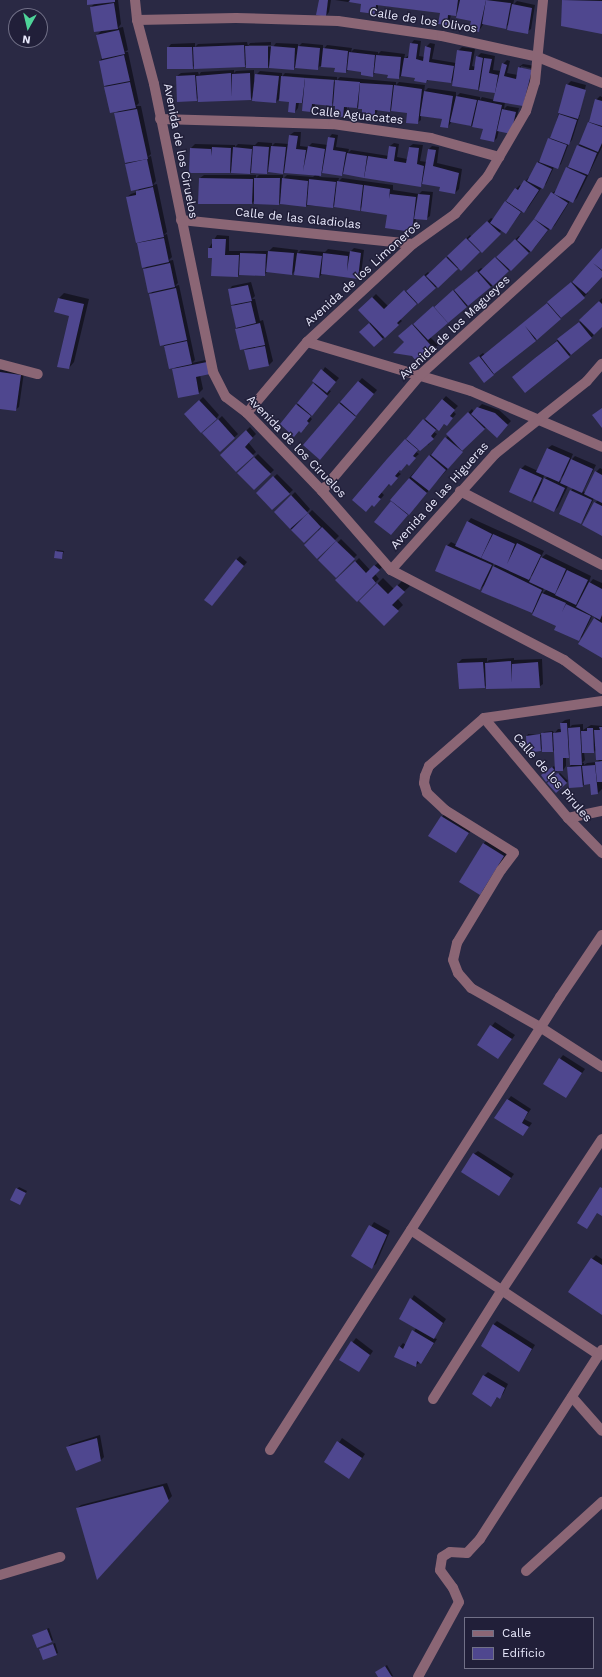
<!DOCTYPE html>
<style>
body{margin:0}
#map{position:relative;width:602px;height:1677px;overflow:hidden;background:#2a2944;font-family:"Work Sans",sans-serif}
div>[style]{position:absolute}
.shadow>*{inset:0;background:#0007}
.building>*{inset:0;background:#4f478f}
.minor>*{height:10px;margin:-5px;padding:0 5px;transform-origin:5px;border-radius:5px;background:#8b6675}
span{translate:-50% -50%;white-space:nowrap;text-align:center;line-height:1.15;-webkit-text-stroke:3px #211f39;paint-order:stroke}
.street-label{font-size:12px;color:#e9e9fc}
.legend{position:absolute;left:464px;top:1617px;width:130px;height:52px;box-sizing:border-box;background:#211f39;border:1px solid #717087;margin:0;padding:5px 7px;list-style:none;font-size:12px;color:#e9e9fc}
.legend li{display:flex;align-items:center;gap:8px;height:20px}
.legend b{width:20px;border:1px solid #717087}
.north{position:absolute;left:8px;top:8px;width:40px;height:40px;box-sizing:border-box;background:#211f39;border:1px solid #717087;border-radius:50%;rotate:188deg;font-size:11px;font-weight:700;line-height:16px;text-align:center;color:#e9e9fc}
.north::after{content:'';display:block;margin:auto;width:14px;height:18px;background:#4ed399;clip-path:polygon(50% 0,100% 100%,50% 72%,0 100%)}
</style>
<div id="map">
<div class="shadow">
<div style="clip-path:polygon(88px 0,118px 0,121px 24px,118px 28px,123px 27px,128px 50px,125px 52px,128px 52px,139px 103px,136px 106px,141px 106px,151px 154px,148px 157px,151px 156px,156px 181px,153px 185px,157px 184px,167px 232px,164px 235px,167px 234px,172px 257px,168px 261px,173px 260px,178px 283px,175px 286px,179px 285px,195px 360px,192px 363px,210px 359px,200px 375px,203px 389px,199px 393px,179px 397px,173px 370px,177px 366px,170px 368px,150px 294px,153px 291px,144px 269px,148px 265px,138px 244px,141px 240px,127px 197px,131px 194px,137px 192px,140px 187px,131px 189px,115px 114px,119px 110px,111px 112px,100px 61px,102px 58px,97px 35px,102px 30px,91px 7px,95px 3px)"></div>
<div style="clip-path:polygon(318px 0,331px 0,329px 12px,326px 16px,320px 0)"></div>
<div style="clip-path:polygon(335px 0,350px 0,348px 2px)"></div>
<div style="clip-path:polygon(351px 0,514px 0,513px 5px,517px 1px,535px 5px,531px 29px,527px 32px,509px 24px,506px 27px,484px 23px,479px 31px,472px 20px,458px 12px,455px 15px,451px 14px,450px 20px,447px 24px,441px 12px,378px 5px,378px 9px,374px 13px,362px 3px)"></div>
<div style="clip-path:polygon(563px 0,602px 0,602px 33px,562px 25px)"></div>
<div style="clip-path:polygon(414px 40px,421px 41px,419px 56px,425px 57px,426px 47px,430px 43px,435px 44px,432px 59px,456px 63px,458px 51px,462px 47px,475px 49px,472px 66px,476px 67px,477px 57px,481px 53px,495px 56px,493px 70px,501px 71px,503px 64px,507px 60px,510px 61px,507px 73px,518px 75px,519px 67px,523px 64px,535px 66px,534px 69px,521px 66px,521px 68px,534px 71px,527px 102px,505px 102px,504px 109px,507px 106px,519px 108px,514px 129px,499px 130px,497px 138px,494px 141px,484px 129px,452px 121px,448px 127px,443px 119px,421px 115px,421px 120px,417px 123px,408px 112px,393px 108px,390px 111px,378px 110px,375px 116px,363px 108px,347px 106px,347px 112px,343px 116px,334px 102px,331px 105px,315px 103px,315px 107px,311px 111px,304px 103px,299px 102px,298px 108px,295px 112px,290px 101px,280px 98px,276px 102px,254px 96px,251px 99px,199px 101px,198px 98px,196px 100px,177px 76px,181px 73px,198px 72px,199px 75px,201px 72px,234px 70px,234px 73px,236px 71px,254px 70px,254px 81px,256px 75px,260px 71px,282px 73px,282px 77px,285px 73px,337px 77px,337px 80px,284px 76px,284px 78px,339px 82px,339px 80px,337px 80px,340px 77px,396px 82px,396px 85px,399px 82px,425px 85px,424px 92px,428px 88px,456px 92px,456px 97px,460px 93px,480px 97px,480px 100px,482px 97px,495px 100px,496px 93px,481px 86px,478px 89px,454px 79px,451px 82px,429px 79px,426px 82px,416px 77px,402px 75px,399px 78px,389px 74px,376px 72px,372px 76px,362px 71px,348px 70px,346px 72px,336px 68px,320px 66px,317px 69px,295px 67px,293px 69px,271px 64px,268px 67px,247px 64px,244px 66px,195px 65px,192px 68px,168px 48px,171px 44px,195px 43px,195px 47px,198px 44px,247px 42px,248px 46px,250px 43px,271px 42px,271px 45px,249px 45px,249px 47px,273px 47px,276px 43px,298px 44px,298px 47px,302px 43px,323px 45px,323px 50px,327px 45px,352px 48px,351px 52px,354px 49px,378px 52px,378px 54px,381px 51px,405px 54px,404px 59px,409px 55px,411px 44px)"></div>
<div style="clip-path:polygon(571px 81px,586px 85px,578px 115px,580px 115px,589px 86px,572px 140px,569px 143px,561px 164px,557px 168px,554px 167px,546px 184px,542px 187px,528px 208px,524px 211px,523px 210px,509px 229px,502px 230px,461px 269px,459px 267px,438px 287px,437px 286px,400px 319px,402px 321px,374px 346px,361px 332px,371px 322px,360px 310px,376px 294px,388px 306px,428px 272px,430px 274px,470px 235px,472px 237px,491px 218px,493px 219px,516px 189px,520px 185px,521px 186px,529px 177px,530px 178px,538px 162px,542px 158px,552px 136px,567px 85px)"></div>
<div style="clip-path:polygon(600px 96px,602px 97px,602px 147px,577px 198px,573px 202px,570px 201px,555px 225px,551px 229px,550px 228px,535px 247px,493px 285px,430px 337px,438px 345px,427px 356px,405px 342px,403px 332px,481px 268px,483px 269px,519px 236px,521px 237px,536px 219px,552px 193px,557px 190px,570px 165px,590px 122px,596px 100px)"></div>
<div style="clip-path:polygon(294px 132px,301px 132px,300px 146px,308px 147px,312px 143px,328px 145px,329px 138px,332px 134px,338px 135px,336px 147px,349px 149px,348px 153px,351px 150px,389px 156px,390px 146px,394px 143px,399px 144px,397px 157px,407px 159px,409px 147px,413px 144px,423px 145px,420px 161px,427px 162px,429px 149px,432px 146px,439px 147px,437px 163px,462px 169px,459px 189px,455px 193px,441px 186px,423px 183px,420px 186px,343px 173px,342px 175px,323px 172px,319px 177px,339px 178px,338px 182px,342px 178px,393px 185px,393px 190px,419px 194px,422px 191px,433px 192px,430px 216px,426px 219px,416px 218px,415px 227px,411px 230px,388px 214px,362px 207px,360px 209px,336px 204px,332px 207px,281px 204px,281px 201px,279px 204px,255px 200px,252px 203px,199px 203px,200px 178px,204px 175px,256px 175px,256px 178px,259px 175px,283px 175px,283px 179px,287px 175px,313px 177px,316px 174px,286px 170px,283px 173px,268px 171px,266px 173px,252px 170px,250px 173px,233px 169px,230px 172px,190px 172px,191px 148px,195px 144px,235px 145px,235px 147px,238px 144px,255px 145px,258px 142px,272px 143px,272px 146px,275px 143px,289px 144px,290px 135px)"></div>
<div style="clip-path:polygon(217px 235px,229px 236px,229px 251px,269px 251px,273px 247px,298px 250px,297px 254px,301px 250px,325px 252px,328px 249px,350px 252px,354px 248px,364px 250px,361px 275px,358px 278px,322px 274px,319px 277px,296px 270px,292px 274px,268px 271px,264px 275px,240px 274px,238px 276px,213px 257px,209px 248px)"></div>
<div style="clip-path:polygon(602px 249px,602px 276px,587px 292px,588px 293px,560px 319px,493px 374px,474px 360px,483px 353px,485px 355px,549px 302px,575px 279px)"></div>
<div style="clip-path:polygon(251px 282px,255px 296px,252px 299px,255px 299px,260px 321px,263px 320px,273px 361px,269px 365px,250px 369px,245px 348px,241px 349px,232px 307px,235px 304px,229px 290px,232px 286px)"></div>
<div style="clip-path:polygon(64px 293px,89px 299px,74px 362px,69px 368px,70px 315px,59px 298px)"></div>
<div style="clip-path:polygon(602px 298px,602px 326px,592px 337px,525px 392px,517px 373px,581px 321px)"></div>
<div style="clip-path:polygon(325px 367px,339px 378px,329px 390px,331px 391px,310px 417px,312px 419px,305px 428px,297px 405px,315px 383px)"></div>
<div style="clip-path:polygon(2px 369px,24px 372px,19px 407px,15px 410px,0 408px,0 370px)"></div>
<div style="clip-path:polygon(362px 378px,377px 390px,323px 455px,304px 445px)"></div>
<div style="clip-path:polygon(446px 396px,458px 406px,453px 411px,456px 414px,450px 421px,437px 428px,434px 432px,437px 434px,428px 445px,426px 443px,418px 449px,416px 452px,419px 454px,398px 472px,401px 474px,381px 492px,384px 495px,378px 502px,354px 500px)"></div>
<div style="clip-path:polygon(203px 397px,219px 415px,216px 419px,189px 411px)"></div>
<div style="clip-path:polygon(482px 404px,499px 410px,511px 421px,497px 436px,486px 427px,465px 447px,452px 464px,394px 530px,376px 521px,409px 478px,449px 435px,447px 434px,472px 409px,474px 412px)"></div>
<div style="clip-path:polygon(222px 416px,238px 434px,220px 451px,204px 433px)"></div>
<div style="clip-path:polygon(250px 427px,256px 434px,248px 442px,256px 452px,236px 471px,221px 455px)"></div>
<div style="clip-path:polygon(evenodd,552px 445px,573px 454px,570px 461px,575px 456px,596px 465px,583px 491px,586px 493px,596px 472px,600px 468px,602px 469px,602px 535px,595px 503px,598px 500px,594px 498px,584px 519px,580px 523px,571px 491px,573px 488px,568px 486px,558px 507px,554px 511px,537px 494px,531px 501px,521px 469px,525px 465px,538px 471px,548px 448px,552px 445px,545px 474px,548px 476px,541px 482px,545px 474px,552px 445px,564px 475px,561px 481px,559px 480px,564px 475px)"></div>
<div style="clip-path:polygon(258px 454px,274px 470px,254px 489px,238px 473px)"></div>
<div style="clip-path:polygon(277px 474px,293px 490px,272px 509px,257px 493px)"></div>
<div style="clip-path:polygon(295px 492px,310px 509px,302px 518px,303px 519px,312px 510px,339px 536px,317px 558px,318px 530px,304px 542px,275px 512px)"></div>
<div style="clip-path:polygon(evenodd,471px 518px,544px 551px,540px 559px,546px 554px,591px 576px,588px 585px,593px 579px,602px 583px,602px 657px,594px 619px,596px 618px,592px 616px,582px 637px,578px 640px,557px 625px,534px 613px,482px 592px,486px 584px,480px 589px,447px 546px,451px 542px,457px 545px,468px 522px,471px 518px,494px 563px,496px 564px,491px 569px,494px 563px,471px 518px,534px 573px,531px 579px,529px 578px,534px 573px,471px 518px,544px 588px,547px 589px,542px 594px,544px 588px,471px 518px,559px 588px,556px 594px,554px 593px,559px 588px)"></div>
<div style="clip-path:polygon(341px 539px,357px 555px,336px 576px,320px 560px)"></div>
<div style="clip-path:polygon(57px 550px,64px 551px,62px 558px,56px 552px)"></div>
<div style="clip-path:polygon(240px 556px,247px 562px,212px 605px,236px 560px)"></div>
<div style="clip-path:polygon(359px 558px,370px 570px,379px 562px,383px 566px,375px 574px,379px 579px,357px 600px,337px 580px)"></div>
<div style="clip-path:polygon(383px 578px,394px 589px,403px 580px,410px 586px,397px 598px,403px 605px,384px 624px,360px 601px)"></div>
<div style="clip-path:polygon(487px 658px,487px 662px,489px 660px,514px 658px,514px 660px,542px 659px,543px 684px,539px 687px,487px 684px,485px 687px,458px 663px,462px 659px)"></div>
<div style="clip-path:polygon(evenodd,570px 719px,570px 727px,572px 725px,583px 724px,583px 730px,591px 725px,602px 726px,602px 789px,598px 793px,592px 793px,591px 783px,585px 784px,582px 786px,568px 768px,571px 765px,570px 755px,566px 757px,566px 766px,563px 770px,557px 770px,556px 773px,543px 774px,554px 766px,556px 769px,555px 749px,553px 751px,543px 748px,541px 750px,527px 736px,528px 734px,541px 735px,544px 732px,553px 731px,554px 734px,558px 729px,561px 729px,561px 723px,565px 720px,570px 719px,595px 750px,600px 759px,597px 762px,587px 763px,584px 765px,584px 763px,582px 763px,585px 760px,584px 752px,594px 752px,595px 750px)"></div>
<div style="clip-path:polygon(560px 773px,568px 781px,556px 791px,549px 783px)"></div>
<div style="clip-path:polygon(445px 813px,472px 829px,456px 852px,429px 836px)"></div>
<div style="clip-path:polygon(489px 838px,509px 850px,486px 888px,480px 893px,483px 844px)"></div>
<div style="clip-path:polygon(495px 1022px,515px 1035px,498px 1058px,478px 1044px)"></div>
<div style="clip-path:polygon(563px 1055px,585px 1069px,565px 1097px,560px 1059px)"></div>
<div style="clip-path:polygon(511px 1096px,531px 1109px,524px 1119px,532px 1123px,523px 1135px,495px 1117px)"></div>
<div style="clip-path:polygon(478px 1151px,514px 1174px,499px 1195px,474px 1154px)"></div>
<div style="clip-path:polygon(19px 1187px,27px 1191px,20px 1204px,17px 1189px)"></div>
<div style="clip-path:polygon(374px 1222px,390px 1231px,376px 1264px,372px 1267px,352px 1256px)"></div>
<div style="clip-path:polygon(596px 1255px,602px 1259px,602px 1314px,592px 1259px)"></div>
<div style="clip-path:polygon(414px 1295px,446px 1319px,434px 1338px,437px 1339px,424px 1359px,415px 1366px,400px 1347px,403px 1343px,406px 1345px,416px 1328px,400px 1319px)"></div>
<div style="clip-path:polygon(497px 1321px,535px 1345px,519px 1371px,493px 1325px)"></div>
<div style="clip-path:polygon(356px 1338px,373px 1351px,359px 1371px,340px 1359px)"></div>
<div style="clip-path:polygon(488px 1372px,508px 1384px,503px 1394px,500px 1397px,498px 1396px,491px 1405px,484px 1376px)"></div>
<div style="clip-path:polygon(100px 1435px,104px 1457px,100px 1461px,67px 1447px,71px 1444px)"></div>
<div style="clip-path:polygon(342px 1438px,365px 1454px,349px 1478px,326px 1462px)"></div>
<div style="clip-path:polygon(167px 1483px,172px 1496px,97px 1578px,77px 1508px,81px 1505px)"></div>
<div style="clip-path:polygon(49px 1628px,53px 1640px,52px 1641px,33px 1635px)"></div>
<div style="clip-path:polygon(55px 1643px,58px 1653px,56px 1654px,40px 1649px)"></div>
<div style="clip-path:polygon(387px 1665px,393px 1676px,379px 1677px,378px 1671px)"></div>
</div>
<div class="building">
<div style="clip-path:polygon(87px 0,115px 0,115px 2px,87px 5px)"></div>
<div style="clip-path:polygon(319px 0,328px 0,326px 17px,316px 15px)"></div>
<div style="clip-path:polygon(350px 0,458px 0,456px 16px,448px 15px,447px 25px,438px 24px,440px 13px,376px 5px,375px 14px,360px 12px,361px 4px,349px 2px)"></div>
<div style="clip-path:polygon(460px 0,486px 0,479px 32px,469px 30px,471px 21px,456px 18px)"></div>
<div style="clip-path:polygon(486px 0,511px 3px,506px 29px,482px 24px)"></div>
<div style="clip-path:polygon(562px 0,602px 1px,602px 34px,561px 26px)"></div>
<div style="clip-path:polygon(114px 3px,118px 29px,94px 32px,90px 7px)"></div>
<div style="clip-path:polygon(512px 4px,532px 8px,528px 34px,507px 30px)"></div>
<div style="clip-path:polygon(119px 30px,125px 54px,102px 59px,96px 35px)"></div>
<div style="clip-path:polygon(410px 43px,418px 44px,416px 59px,423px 61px,425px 46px,431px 48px,429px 62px,454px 66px,451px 83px,427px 80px,426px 83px,414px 81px,415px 78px,401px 76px,404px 58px,408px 58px)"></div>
<div style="clip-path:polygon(244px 45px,245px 67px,194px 69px,193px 47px)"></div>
<div style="clip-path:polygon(245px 46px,268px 46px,268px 68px,246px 68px)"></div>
<div style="clip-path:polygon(271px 46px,295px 48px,294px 70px,269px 68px)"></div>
<div style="clip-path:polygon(298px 46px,320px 48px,318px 70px,295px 68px)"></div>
<div style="clip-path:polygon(167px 47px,192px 47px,193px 69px,167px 69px)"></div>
<div style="clip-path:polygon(323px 48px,348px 51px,346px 73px,334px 72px,335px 68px,321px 67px)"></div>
<div style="clip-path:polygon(457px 50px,472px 52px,469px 70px,474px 70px,476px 56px,483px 58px,478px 90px,452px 86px)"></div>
<div style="clip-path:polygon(349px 52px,375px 55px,373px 77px,361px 75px,361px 72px,347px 70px)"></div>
<div style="clip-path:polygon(124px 55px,130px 81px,104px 86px,99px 61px)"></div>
<div style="clip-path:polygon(376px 55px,401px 57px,399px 79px,387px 78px,388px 75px,374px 73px)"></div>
<div style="clip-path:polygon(484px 58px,492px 59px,489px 73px,498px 75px,495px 93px,479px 91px)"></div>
<div style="clip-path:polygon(502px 63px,507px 65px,504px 76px,516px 79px,518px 67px,532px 70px,523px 106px,493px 101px)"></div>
<div style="clip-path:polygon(231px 73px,232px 97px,232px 74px,250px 73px,251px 100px,198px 102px,196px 76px)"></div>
<div style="clip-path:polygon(255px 74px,279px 76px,276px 103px,252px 101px)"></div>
<div style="clip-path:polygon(195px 75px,197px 101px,177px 102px,176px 76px)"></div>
<div style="clip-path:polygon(281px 76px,305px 78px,302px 103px,296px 103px,295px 113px,288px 112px,289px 102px,279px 101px)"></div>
<div style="clip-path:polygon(305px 78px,334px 80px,332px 106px,312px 104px,311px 112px,302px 111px)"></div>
<div style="clip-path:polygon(335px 80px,360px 82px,357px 108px,344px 107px,343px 117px,335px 116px,335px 106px,333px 106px)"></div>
<div style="clip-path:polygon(130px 82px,136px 108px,110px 113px,104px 87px)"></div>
<div style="clip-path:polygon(360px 83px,393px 85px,390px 112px,375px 110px,375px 117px,362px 116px,362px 109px,358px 109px)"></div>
<div style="clip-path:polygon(566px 84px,586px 90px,578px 119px,558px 113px)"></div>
<div style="clip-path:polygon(394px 85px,422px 89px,418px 124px,406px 123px,407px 113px,391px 111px)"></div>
<div style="clip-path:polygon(424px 91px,453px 96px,448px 128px,440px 127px,442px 119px,420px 116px)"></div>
<div style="clip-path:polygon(456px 96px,477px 100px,471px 126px,450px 122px)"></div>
<div style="clip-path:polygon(595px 99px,602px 101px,602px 126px,589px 122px)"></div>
<div style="clip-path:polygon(478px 100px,502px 105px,494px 142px,480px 139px,483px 129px,472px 127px)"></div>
<div style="clip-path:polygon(137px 109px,148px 159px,125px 163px,114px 113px)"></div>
<div style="clip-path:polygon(502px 109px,516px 112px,511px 134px,497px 131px)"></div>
<div style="clip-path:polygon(559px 114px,577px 120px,569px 145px,550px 138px)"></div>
<div style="clip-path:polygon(588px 122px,602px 127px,602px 143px,598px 152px,579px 144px)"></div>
<div style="clip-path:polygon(289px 135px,298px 136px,296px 149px,306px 150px,303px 171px,308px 146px,325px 149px,321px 176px,284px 173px)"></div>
<div style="clip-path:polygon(328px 137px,335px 138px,333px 150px,346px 152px,342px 176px,322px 173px)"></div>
<div style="clip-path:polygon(548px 138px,567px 145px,558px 169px,539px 162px)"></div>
<div style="clip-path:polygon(577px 145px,597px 153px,588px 175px,568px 167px)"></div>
<div style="clip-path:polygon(253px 146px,269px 147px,267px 174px,251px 173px)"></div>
<div style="clip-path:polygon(271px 146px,286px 147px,283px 174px,268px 172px)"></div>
<div style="clip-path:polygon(389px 146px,396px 147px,394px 161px,406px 163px,409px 147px,419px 148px,417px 164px,424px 166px,421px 187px,364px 178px,368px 156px,387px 159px)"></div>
<div style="clip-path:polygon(212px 147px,231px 148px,230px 173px,189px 173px,190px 148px,211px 149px,211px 156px)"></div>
<div style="clip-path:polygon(233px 147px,252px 149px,250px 174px,231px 173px)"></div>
<div style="clip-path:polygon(428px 149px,436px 150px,433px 166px,459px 173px,455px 194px,439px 191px,440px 187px,422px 184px)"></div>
<div style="clip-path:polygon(347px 153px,367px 156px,364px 178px,343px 174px)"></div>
<div style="clip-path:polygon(147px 159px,153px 186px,131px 191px,125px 164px)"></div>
<div style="clip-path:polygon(537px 162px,552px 169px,543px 189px,527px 181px)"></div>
<div style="clip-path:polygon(566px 167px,586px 176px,573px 203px,554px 194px)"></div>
<div style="clip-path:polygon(199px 178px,253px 179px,252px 204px,198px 204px)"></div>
<div style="clip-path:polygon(254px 178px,280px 178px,279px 205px,254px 204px)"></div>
<div style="clip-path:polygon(282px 178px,308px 181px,306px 207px,280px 204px)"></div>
<div style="clip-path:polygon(309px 179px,336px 182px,333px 208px,307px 205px)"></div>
<div style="clip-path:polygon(524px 180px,539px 190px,524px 213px,506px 201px,515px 188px,518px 190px)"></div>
<div style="clip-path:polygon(337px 181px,363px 185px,360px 211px,334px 207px)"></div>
<div style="clip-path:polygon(364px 185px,390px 189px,389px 199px,390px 194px,416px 197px,412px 232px,385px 228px,387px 215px,361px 211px)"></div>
<div style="clip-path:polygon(153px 187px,164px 237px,136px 243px,126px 197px,136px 195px,136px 191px)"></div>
<div style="clip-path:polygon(551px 192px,568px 203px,551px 230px,534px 219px)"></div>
<div style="clip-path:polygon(418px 194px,430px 195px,427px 220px,414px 219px)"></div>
<div style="clip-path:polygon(505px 201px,521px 212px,506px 234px,490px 223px)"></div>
<div style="clip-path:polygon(534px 219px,548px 230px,531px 252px,517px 240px)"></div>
<div style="clip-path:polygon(487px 221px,501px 234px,482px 253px,468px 239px)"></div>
<div style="clip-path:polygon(164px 238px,169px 262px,142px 268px,137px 243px)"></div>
<div style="clip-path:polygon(466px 238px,480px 252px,461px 271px,447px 256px)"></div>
<div style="clip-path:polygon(212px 239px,226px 239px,225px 255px,239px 255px,238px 277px,211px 276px,212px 258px,208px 258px,208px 248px,212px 248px)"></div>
<div style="clip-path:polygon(515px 239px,529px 253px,511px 271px,496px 257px)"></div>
<div style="clip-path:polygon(602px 248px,602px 270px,593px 263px,602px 271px,602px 277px,586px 294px,572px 282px)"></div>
<div style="clip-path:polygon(268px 251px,294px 253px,292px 275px,266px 272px)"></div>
<div style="clip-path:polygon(350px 251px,361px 253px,358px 279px,321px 274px,323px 253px,348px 256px,347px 271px)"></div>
<div style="clip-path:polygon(240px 253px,266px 254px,265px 276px,239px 275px)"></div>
<div style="clip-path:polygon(297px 253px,322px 256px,319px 278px,294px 275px)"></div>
<div style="clip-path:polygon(446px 257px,458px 269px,438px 288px,426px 276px)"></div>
<div style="clip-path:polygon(495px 257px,509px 271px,493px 286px,479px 272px)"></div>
<div style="clip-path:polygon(170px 263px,175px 287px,148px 293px,143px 269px)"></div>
<div style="clip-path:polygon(477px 271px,491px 287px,468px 306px,454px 290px)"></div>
<div style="clip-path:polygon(424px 275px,436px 288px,418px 304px,406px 291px)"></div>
<div style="clip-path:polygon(571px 282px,585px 298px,561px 318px,547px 302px)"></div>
<div style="clip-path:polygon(248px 285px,252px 301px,231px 305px,228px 289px)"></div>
<div style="clip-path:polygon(176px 288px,187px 340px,160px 346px,149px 294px)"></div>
<div style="clip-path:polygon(404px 290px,417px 304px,397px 323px,399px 325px,385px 338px,358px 310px,372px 297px,384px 309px)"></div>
<div style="clip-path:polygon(453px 290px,467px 307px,448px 323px,434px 307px)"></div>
<div style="clip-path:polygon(58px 298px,84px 304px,69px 369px,57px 367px,69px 316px,54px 312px)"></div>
<div style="clip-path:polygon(599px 301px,602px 304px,602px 327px,594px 335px,579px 320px)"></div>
<div style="clip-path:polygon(251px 302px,256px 323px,236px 328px,231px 306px)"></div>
<div style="clip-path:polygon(547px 303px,561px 319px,537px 340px,525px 326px,536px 341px,494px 374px,481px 357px)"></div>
<div style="clip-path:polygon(433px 306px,448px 323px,428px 340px,413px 324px)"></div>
<div style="clip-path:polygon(579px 322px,592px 338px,571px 355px,557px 339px)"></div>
<div style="clip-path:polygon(260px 323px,265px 345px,240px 350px,235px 329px)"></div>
<div style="clip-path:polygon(369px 323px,383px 339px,374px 347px,359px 332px)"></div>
<div style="clip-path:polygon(412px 324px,435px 350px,427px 357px,424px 354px,416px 361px,412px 356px,393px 353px,404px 342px,398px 336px)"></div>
<div style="clip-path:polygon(187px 341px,192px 364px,169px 369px,164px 346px)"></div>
<div style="clip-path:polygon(557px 341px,570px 357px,525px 393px,512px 377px,535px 358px,545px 370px,535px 358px)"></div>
<div style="clip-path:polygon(265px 346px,269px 366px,249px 370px,244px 350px)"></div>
<div style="clip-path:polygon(479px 356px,494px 375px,484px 383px,469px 363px)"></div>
<div style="clip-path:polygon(207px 362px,210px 374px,196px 377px,199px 394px,178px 398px,172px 369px)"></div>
<div style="clip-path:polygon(321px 369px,336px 382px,327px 393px,312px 381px)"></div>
<div style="clip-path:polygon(0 372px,21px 375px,16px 411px,0 409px)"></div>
<div style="clip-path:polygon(358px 381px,374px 394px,356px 416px,340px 402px)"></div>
<div style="clip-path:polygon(313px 383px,328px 396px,312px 416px,297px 403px)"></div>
<div style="clip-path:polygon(442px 399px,455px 410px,450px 416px,453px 418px,447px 426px,444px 424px,439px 431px,425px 419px)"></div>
<div style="clip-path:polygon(199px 400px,217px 419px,201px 433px,184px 414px)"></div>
<div style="clip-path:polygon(339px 403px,356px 417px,320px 460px,303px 445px)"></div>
<div style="clip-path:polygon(296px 404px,311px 416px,307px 421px,309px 423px,301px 433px,299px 431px,294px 437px,280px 424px)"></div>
<div style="clip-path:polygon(477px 407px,495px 413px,508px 425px,497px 438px,471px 414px)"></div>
<div style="clip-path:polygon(602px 408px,602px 428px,592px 415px)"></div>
<div style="clip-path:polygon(468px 412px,485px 429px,462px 451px,446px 434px)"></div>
<div style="clip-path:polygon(218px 419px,235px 438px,220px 452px,202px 433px)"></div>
<div style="clip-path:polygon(423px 419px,436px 430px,431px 436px,434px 439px,420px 451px,406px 439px)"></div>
<div style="clip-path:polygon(246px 430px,253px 438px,245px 447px,254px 456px,236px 472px,220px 455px)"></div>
<div style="clip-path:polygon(445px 437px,463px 452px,448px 469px,431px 455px)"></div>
<div style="clip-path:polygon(405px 439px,418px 450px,413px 456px,416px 458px,409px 466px,407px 464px,401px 471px,400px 470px,395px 476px,398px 478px,391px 486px,389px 484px,383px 491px,378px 497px,381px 499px,374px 507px,372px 505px,366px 512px,352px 500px,387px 459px,398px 469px,387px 459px)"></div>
<div style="clip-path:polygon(547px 448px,570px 458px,559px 482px,536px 472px)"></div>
<div style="clip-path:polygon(429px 455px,446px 470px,429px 491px,411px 477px)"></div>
<div style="clip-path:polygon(254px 457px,271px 474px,254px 490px,237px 473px)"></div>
<div style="clip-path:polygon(571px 459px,593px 469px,582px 493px,560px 483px)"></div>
<div style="clip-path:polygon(520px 468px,542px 478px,531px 502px,509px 492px)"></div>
<div style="clip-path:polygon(595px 471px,602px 475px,602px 503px,584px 494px)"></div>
<div style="clip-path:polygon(273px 476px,290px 494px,272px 510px,256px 493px)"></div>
<div style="clip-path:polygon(409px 478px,427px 493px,409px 515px,390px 500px)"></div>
<div style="clip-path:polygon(544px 478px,565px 488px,554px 512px,533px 502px)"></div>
<div style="clip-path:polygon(570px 490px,592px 500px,581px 524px,559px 514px)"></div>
<div style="clip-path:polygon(291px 495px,308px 513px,290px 529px,274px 512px)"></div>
<div style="clip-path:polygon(391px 501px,408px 515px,391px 535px,374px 522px)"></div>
<div style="clip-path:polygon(594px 502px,602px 506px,602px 536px,582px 525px)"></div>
<div style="clip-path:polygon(308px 513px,321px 527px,304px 543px,291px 530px)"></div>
<div style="clip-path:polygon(467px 521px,492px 534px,481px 558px,455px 546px)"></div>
<div style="clip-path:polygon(322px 527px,336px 541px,317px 559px,304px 545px)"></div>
<div style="clip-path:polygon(493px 534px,515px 544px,507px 564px,517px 543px,541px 555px,529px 580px,481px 558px)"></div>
<div style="clip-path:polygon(336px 541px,355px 559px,336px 578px,318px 560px)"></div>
<div style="clip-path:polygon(446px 545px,492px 565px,480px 590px,435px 571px)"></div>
<div style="clip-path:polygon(55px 551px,63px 552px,62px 559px,54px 558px)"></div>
<div style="clip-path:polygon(541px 557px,566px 569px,555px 594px,529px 582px)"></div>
<div style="clip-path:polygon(236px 559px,244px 566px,212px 606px,204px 600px)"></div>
<div style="clip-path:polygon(355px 561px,366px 573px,374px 565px,380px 570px,372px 578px,376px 583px,357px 602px,335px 580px)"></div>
<div style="clip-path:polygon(493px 566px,542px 590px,532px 613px,481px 592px)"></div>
<div style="clip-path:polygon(567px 570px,588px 580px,576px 605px,555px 595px)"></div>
<div style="clip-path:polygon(589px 582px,602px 589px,602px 615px,600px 620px,576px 607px)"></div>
<div style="clip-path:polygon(377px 583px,388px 594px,397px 585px,405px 592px,392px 605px,399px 611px,384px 626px,359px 601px)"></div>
<div style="clip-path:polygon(542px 593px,566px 603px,562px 612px,566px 604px,591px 616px,579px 641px,554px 630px,556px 626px,532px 615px)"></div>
<div style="clip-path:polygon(594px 618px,602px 623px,602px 658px,578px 644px)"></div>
<div style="clip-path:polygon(511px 661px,512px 683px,512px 664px,538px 662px,540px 688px,486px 689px,485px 663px)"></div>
<div style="clip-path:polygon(483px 662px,485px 688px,459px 689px,457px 663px)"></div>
<div style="clip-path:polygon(560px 723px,567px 723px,569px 758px,563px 758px,563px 771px,555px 771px,553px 733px,561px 732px)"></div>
<div style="clip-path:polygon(580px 727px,582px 765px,570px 765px,568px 728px)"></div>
<div style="clip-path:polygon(599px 727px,602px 727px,602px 760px,596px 760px,594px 730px,600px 730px)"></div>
<div style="clip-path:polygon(587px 728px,593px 728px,594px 753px,582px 753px,581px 731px,587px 731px)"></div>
<div style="clip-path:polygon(552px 732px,553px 752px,542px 752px,541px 733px)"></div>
<div style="clip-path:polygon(540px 734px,541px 751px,527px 753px,526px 736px)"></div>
<div style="clip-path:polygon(602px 761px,602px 782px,597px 782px,595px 762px)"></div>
<div style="clip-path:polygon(595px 765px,598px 794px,591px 795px,590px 784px,584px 785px,582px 766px)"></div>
<div style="clip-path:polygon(581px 766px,583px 787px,569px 788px,567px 767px)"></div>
<div style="clip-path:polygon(552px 767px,557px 773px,546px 782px,541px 775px)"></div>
<div style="clip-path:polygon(558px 773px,567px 783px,556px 793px,547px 783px)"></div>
<div style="clip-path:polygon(441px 816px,469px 833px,456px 853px,428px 836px)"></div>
<div style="clip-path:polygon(483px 843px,504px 856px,480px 895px,459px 882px)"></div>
<div style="clip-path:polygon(490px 1025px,512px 1039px,498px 1059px,477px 1045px)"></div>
<div style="clip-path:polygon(559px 1058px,582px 1073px,566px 1098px,543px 1084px)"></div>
<div style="clip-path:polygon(507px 1099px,528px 1112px,522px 1123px,529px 1127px,523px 1136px,494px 1118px)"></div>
<div style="clip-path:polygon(473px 1153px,511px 1178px,499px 1196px,461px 1172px)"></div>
<div style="clip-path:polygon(600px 1187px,602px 1188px,602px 1216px,597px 1213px,587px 1229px,577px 1223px)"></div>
<div style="clip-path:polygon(16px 1188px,26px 1193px,20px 1205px,10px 1200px)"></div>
<div style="clip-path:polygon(369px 1225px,387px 1235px,372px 1269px,351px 1256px)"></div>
<div style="clip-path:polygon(591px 1258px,602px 1265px,602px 1315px,568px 1292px)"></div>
<div style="clip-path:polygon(410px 1298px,443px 1323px,434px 1339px,399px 1319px)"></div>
<div style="clip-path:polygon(493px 1324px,532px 1349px,519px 1372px,481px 1346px)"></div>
<div style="clip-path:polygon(412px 1330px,434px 1343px,421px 1364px,417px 1361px,416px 1367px,394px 1357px,399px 1346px,403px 1349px)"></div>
<div style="clip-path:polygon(351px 1341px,370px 1355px,359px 1372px,339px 1360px)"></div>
<div style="clip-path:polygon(483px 1375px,505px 1388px,500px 1399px,497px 1397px,491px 1407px,472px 1394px)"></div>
<div style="clip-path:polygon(97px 1438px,101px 1461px,76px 1471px,66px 1447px)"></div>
<div style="clip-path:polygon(337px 1441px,362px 1458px,349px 1479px,324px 1462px)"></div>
<div style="clip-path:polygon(163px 1486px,169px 1501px,97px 1580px,76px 1508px)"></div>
<div style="clip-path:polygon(47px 1629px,52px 1642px,37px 1648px,32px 1635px)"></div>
<div style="clip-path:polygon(53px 1644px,57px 1655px,43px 1660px,39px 1649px)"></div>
<div style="clip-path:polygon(385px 1666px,392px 1677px,378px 1677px,375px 1672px)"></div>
</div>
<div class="minor">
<div style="left:135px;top:0;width:20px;rotate:84deg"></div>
<div style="left:137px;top:20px;width:66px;rotate:75.1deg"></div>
<div style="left:154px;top:84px;width:294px;rotate:78.4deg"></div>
<div style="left:213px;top:372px;width:28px;rotate:63deg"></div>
<div style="left:226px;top:397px;width:26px;rotate:37deg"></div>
<div style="left:247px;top:413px;width:108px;rotate:46.1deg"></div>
<div style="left:322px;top:491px;width:105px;rotate:48.9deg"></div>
<div style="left:391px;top:570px;width:195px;rotate:27.5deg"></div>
<div style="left:564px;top:660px;width:48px;rotate:37.3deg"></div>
<div style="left:137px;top:20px;width:99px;rotate:-1.2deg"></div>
<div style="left:236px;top:18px;width:102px;rotate:1.7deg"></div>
<div style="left:338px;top:21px;width:105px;rotate:8.2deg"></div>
<div style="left:442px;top:36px;width:98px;rotate:12.3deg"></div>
<div style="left:538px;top:57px;width:69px;rotate:22.1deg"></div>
<div style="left:160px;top:119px;width:173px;rotate:1.7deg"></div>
<div style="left:333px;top:124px;width:99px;rotate:8.1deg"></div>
<div style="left:431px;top:138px;width:71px;rotate:15.6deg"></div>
<div style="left:181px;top:220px;width:233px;rotate:5.9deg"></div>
<div style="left:307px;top:342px;width:171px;rotate:16.6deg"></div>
<div style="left:471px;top:391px;width:142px;rotate:23.1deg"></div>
<div style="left:0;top:364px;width:39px;rotate:15deg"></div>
<div style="left:247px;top:413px;width:93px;rotate:-49.8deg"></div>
<div style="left:307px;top:342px;width:144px;rotate:-42.8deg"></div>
<div style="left:413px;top:244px;width:52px;rotate:-35.5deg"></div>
<div style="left:455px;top:214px;width:50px;rotate:-49deg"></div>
<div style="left:488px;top:176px;width:75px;rotate:-59.7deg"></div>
<div style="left:526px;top:111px;width:30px;rotate:-73deg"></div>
<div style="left:535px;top:82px;width:82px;rotate:-84.4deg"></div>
<div style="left:322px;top:491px;width:152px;rotate:-49.8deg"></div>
<div style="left:420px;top:375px;width:202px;rotate:-42.2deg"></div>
<div style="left:570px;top:239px;width:65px;rotate:-60.7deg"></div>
<div style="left:460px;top:491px;width:160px;rotate:27.5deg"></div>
<div style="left:391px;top:570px;width:156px;rotate:-48.1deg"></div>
<div style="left:495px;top:454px;width:117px;rotate:-38.4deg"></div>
<div style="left:587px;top:381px;width:23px;rotate:-49deg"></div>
<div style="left:602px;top:701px;width:119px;rotate:171.8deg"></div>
<div style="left:484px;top:718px;width:73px;rotate:138.9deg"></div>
<div style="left:429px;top:766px;width:11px;rotate:112deg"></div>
<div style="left:425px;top:776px;width:7px;rotate:98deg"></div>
<div style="left:424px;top:783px;width:10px;rotate:73deg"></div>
<div style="left:427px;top:793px;width:25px;rotate:43deg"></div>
<div style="left:445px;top:810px;width:81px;rotate:31.9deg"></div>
<div style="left:514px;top:853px;width:21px;rotate:127deg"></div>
<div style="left:501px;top:870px;width:85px;rotate:121.1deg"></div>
<div style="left:457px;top:943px;width:17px;rotate:103deg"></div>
<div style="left:453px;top:960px;width:14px;rotate:69deg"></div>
<div style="left:458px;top:973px;width:20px;rotate:49deg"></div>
<div style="left:471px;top:988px;width:79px;rotate:29.5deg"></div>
<div style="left:540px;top:1027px;width:74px;rotate:32.8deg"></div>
<div style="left:484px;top:718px;width:131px;rotate:50deg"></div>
<div style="left:568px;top:818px;width:49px;rotate:45.8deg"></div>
<div style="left:568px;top:818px;width:35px;rotate:-12deg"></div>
<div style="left:411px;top:1230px;width:226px;rotate:33.6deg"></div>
<div style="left:572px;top:1397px;width:45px;rotate:48.6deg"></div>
<div style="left:433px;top:1399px;width:129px;rotate:-57.7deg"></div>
<div style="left:502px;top:1290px;width:181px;rotate:-56.5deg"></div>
<div style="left:270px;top:1450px;width:538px;rotate:-57.37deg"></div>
<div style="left:560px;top:997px;width:75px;rotate:-55.9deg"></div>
<div style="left:526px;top:1571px;width:103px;rotate:-42.2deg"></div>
<div style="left:0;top:1575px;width:63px;rotate:-16.7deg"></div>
<div style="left:418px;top:1677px;width:85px;rotate:-61.3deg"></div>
<div style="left:459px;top:1602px;width:15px;rotate:-113deg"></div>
<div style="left:453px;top:1588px;width:22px;rotate:-126deg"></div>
<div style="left:440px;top:1570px;width:13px;rotate:-81deg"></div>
<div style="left:442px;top:1557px;width:9px;rotate:-32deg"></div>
<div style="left:450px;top:1552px;width:17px;rotate:3deg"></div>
<div style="left:467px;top:1553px;width:19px;rotate:-47deg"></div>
<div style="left:480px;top:1539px;width:225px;rotate:-57.2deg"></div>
</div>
<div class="street-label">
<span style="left:423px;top:21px;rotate:9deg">Calle de los Olivos</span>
<span style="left:357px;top:116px;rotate:6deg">Calle Aguacates</span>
<span style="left:180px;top:151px;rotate:79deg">Avenida de los Ciruelos</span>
<span style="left:298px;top:219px;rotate:6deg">Calle de las Gladiolas</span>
<span style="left:363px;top:274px;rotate:-42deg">Avenida de los Limoneros</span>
<span style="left:455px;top:328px;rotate:-43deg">Avenida de los Magueyes</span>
<span style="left:296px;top:447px;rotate:46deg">Avenida de los Ciruelos</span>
<span style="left:440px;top:496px;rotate:-48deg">Avenida de las Higueras</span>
<span style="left:552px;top:778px;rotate:49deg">Calle de los Pirules</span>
</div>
<ul class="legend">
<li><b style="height:5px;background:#8b6675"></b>Calle</li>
<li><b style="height:11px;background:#4f478f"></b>Edificio</li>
</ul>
<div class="north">N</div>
</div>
